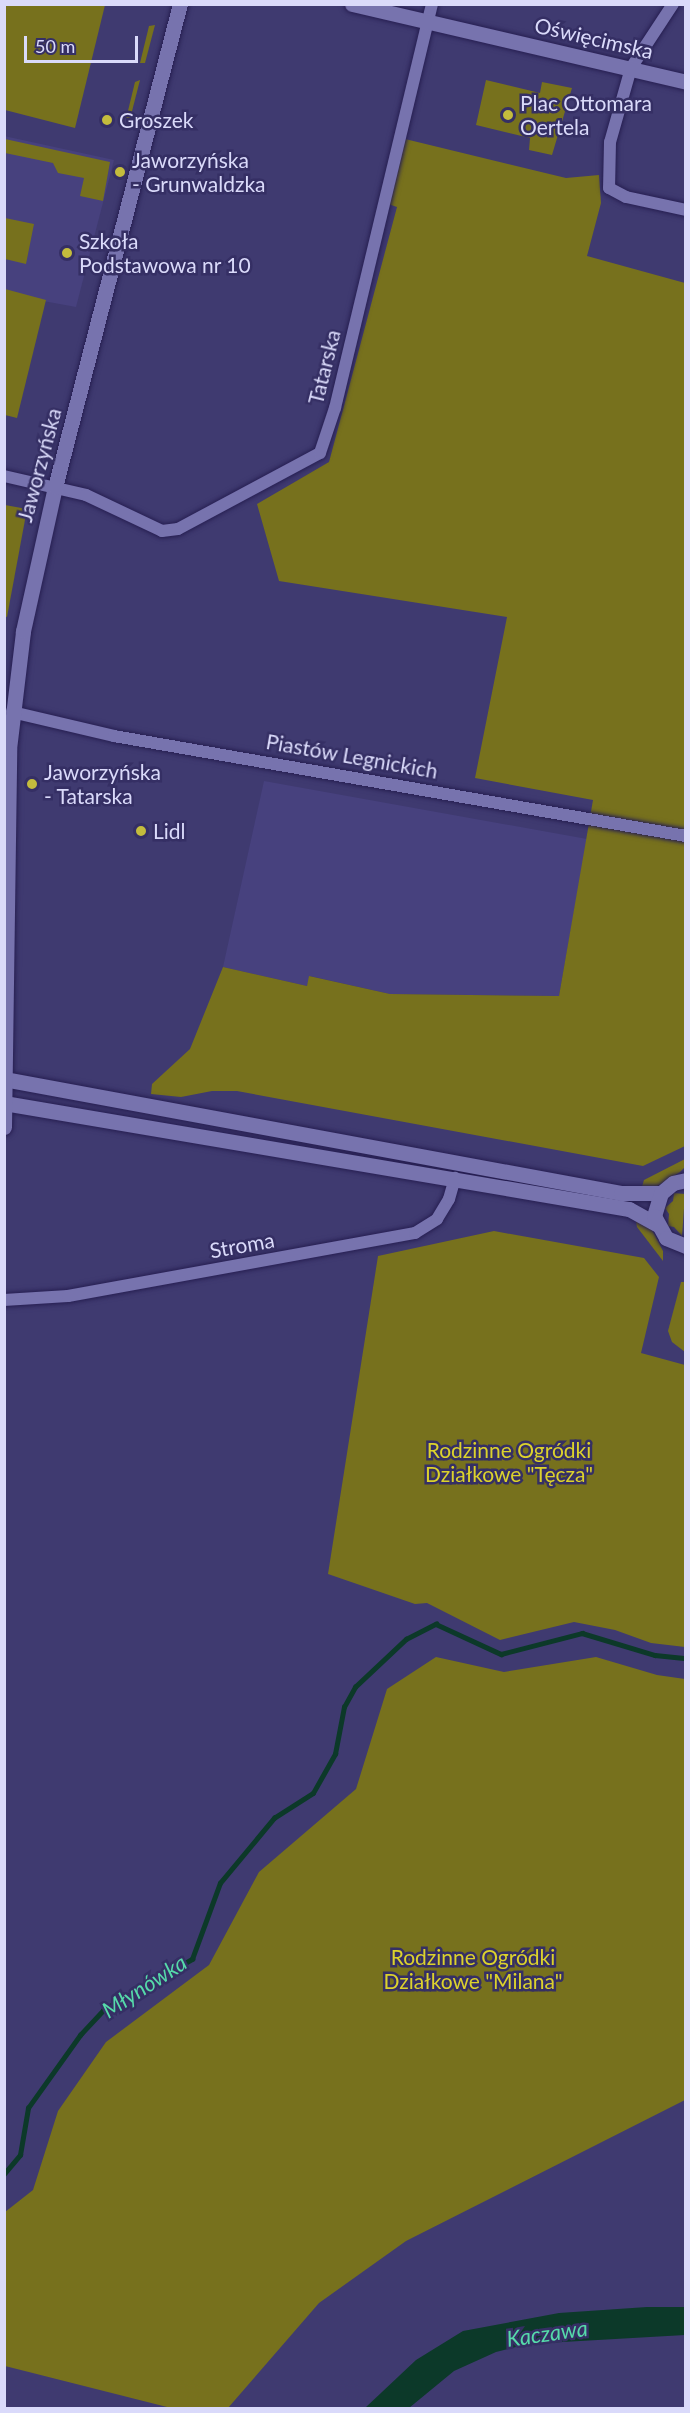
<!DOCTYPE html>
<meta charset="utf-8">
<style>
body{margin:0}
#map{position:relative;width:690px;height:2413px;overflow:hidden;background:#3f3a70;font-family:Lato,sans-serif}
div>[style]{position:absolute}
.built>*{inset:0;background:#47417e}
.green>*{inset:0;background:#77711d}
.water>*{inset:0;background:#0c3929}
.stream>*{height:4.5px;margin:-2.25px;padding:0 2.25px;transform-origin:2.25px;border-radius:2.25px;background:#0c3929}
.roads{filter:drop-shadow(0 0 2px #271f52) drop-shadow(0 0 2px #271f52)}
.minor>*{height:12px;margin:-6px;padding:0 6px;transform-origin:6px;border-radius:6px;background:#7773ae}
.tertiary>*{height:15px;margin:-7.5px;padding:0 7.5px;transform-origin:7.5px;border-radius:7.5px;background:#7773ae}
.dots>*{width:16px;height:16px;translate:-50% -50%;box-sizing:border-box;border:3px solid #352f64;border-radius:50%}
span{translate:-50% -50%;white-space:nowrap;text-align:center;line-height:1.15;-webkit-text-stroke:5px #352f64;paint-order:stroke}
.street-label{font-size:21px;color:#dadafa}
.poi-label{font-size:21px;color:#dadafa}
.left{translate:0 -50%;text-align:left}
.park-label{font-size:21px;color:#dcd22c}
.water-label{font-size:22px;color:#56daaa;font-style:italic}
.frame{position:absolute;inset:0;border:6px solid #dadafa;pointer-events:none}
.scale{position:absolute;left:24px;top:36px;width:114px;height:27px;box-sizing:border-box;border:3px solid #dadafa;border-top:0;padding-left:8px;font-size:18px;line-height:21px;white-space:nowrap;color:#dadafa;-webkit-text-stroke:4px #352f64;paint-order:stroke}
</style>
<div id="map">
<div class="built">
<div style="clip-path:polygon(4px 136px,114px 160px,76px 307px,5px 294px)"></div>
<div style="clip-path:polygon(264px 781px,587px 839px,559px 996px,390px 994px,310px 976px,307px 986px,223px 967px)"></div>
</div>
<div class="green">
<div style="clip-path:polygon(4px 5px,105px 5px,75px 128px,5px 110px)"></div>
<div style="clip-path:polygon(155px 25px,145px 63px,140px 63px,149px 26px)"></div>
<div style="clip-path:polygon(140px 80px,130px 119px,126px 119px,135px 82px)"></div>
<div style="clip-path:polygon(486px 80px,540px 93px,542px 82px,572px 88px,552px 155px,529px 150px,530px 138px,476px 125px)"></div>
<div style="clip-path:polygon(401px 138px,566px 178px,599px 175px,601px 203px,587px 256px,685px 283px,685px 1146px,643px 1166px,237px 1091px,212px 1091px,181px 1097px,151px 1094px,152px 1084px,190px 1049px,223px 967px,307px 986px,309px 976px,390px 994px,559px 996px,593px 800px,475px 778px,507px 617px,279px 581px,257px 504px,329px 462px,397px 207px,385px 203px)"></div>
<div style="clip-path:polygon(5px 139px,110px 162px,103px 201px,80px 196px,84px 178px,58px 173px,53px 163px,5px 153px)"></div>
<div style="clip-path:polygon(5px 218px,34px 224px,26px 264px,5px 259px)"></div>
<div style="clip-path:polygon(5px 289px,46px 300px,17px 418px,5px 415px)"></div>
<div style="clip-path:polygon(5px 505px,27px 509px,7px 617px,4px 616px)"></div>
<div style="clip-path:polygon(685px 1159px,685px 1167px,680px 1172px,656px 1187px,641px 1190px,644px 1180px)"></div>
<div style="clip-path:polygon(674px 1193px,685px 1194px,682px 1236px,674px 1227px,668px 1226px,669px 1214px,665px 1208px,673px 1201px)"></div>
<div style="clip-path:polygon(635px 1216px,651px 1228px,663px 1251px,663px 1261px,637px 1227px)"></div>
<div style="clip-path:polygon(494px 1231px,644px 1258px,659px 1277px,641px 1353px,685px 1365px,685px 1647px,651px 1643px,615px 1630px,574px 1622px,500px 1640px,427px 1603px,415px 1604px,328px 1574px,378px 1256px)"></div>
<div style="clip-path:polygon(681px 1282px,685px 1282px,685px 1352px,672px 1342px,668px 1331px)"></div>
<div style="clip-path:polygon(436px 1657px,504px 1672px,596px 1657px,657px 1675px,685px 1679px,685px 2100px,406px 2241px,319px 2303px,228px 2408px,171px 2408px,5px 2366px,5px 2212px,33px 2190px,58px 2111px,106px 2042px,209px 1965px,259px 1872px,356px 1789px,387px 1689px)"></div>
</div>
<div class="water">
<div style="clip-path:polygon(647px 2307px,685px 2307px,685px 2335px,528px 2344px,496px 2352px,454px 2371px,409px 2408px,365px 2408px,416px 2360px,463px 2331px,559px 2313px)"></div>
</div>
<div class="stream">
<div style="left:4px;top:2174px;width:25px;rotate:-50deg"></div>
<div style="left:20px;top:2155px;width:48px;rotate:-80.3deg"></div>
<div style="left:28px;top:2108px;width:90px;rotate:-54.5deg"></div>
<div style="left:80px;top:2035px;width:34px;rotate:-47deg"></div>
<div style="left:103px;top:2010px;width:103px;rotate:-29.8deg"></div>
<div style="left:192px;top:1959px;width:81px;rotate:-69.8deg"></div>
<div style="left:220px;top:1883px;width:85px;rotate:-50.3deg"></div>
<div style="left:274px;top:1818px;width:46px;rotate:-32.7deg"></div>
<div style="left:313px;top:1793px;width:45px;rotate:-60.6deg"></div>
<div style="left:335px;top:1754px;width:48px;rotate:-79.2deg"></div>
<div style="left:344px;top:1707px;width:23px;rotate:-61deg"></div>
<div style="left:355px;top:1687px;width:70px;rotate:-43.3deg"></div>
<div style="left:406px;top:1639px;width:34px;rotate:-27deg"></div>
<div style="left:436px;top:1624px;width:72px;rotate:24.8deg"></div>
<div style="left:501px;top:1654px;width:84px;rotate:-14.5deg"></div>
<div style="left:582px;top:1633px;width:76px;rotate:16.8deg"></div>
<div style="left:655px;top:1655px;width:31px;rotate:6deg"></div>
</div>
<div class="roads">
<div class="minor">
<div style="left:673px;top:4px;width:77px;rotate:123.3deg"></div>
<div style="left:631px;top:68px;width:77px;rotate:105.8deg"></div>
<div style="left:610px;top:142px;width:46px;rotate:91.2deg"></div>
<div style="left:609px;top:188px;width:19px;rotate:28deg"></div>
<div style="left:626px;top:197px;width:61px;rotate:12.2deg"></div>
<div style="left:4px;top:476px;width:84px;rotate:13deg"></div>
<div style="left:86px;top:495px;width:84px;rotate:25.3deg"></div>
<div style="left:162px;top:531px;width:16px;rotate:-7deg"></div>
<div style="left:178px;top:529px;width:161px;rotate:-28.2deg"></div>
<div style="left:320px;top:453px;width:47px;rotate:-71.6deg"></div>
<div style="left:335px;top:408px;width:415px;rotate:-76.5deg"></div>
<div style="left:12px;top:712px;width:105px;rotate:13.2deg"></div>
<div style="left:114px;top:736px;width:581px;rotate:9.92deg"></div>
<div style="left:4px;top:1300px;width:64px;rotate:-3.6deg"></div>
<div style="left:68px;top:1296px;width:353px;rotate:-10.3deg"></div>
<div style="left:415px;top:1233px;width:26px;rotate:-32deg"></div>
<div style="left:437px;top:1219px;width:23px;rotate:-59deg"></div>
<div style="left:449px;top:1199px;width:22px;rotate:-74deg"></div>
</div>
<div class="tertiary">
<div style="left:352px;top:4px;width:343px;rotate:13.1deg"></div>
<div style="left:4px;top:1079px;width:627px;rotate:10.47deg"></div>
<div style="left:621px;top:1193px;width:40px"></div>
<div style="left:4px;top:1103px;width:634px;rotate:9.63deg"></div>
<div style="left:629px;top:1209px;width:31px;rotate:29deg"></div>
<div style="left:4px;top:1127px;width:378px;rotate:-89.2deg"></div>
<div style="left:9px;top:749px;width:119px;rotate:-83.2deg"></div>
<div style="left:23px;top:631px;width:148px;rotate:-77.5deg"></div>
<div style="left:55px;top:487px;width:499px;rotate:-75.5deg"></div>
<div style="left:686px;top:1180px;width:13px;rotate:167deg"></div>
<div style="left:673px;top:1183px;width:16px;rotate:140deg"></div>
<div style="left:661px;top:1193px;width:24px;rotate:107deg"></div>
<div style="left:654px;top:1216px;width:25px;rotate:61deg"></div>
<div style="left:666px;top:1238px;width:22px;rotate:22deg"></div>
</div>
</div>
<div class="dots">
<div style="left:508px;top:115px;background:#c4bc3d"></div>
<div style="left:107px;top:120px;background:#c4bc3d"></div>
<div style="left:120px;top:172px;background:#c4bc3d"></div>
<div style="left:67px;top:253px;background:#c4bc3d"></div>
<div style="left:32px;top:784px;background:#c4bc3d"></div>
<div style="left:141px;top:831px;background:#c4bc3d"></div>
</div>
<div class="street-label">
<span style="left:594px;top:38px;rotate:13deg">Oświęcimska</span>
<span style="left:324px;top:367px;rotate:-76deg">Tatarska</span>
<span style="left:39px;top:465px;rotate:-75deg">Jaworzyńska</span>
<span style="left:352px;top:756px;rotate:10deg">Piastów Legnickich</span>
<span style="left:242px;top:1245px;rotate:-10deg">Stroma</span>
</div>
<div class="poi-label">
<span class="left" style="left:520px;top:115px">Plac Ottomara<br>Oertela</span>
<span class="left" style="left:119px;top:120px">Groszek</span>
<span class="left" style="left:132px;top:172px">Jaworzyńska<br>- Grunwaldzka</span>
<span class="left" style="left:79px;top:253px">Szkoła<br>Podstawowa nr 10</span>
<span class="left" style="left:44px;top:784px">Jaworzyńska<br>- Tatarska</span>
<span class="left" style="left:153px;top:831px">Lidl</span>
</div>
<div class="park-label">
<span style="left:509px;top:1462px">Rodzinne Ogródki<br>Działkowe "Tęcza"</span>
<span style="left:473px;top:1969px">Rodzinne Ogródki<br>Działkowe "Milana"</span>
</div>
<div class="water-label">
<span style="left:144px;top:1986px;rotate:-33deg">Młynówka</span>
<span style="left:547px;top:2333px;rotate:-8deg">Kaczawa</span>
</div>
<div class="frame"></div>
<div class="scale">50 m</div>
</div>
